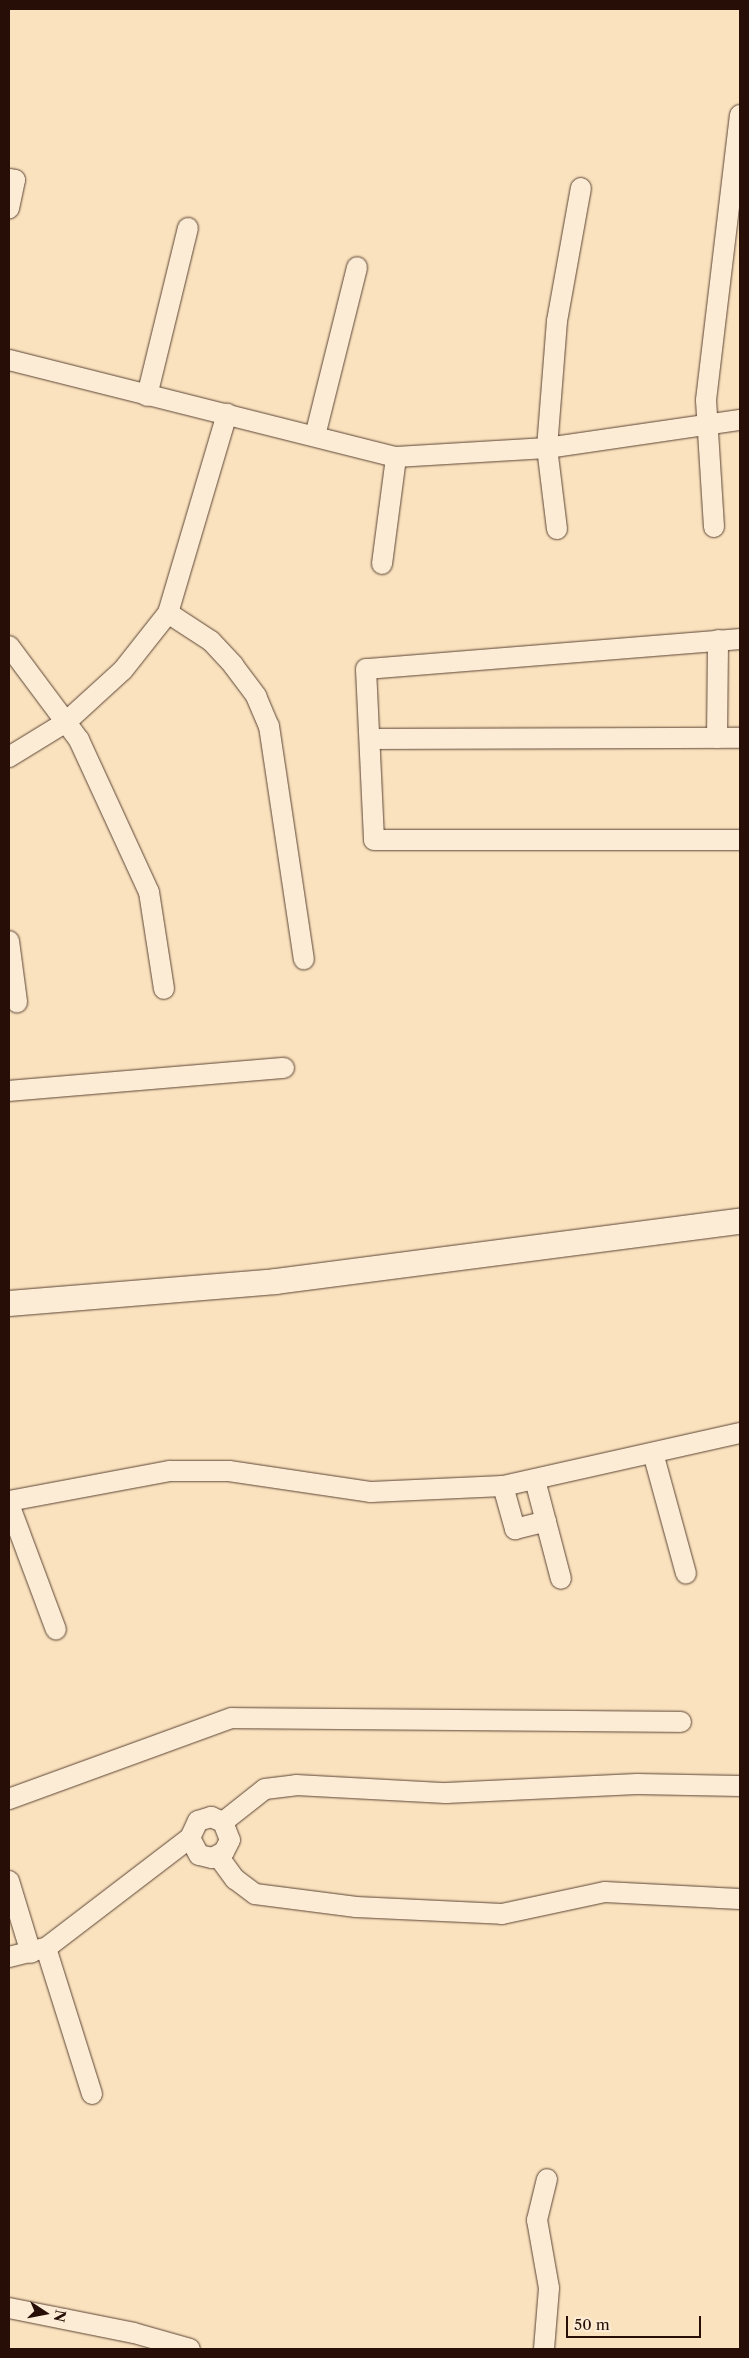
<!DOCTYPE html>
<style>
body{margin:0}
#map{position:relative;width:749px;height:2358px;overflow:hidden;background:#fae2be;font-family:"Libre Caslon Text",serif}
div>[style]{position:absolute}
.roads{filter:drop-shadow(0 0 1px #5c4435) drop-shadow(0 0 1px #5c4435)}
.minor>*{height:20px;margin:-10px;padding:0 10px;transform-origin:10px;border-radius:10px;background:#fcecd5}
.tertiary>*{height:25px;margin:-12.5px;padding:0 12.5px;transform-origin:12.5px;border-radius:12.5px;background:#fcecd5}
span{translate:-50% -50%;white-space:nowrap;text-align:center;line-height:1.15;-webkit-text-stroke:4px #fcecd5;paint-order:stroke}
.frame{position:absolute;inset:0;border:10px solid #270f07;pointer-events:none}
.north{position:absolute;left:20px;top:2288px;width:50px;height:50px;-webkit-text-stroke:4px #fcecd5;paint-order:stroke;rotate:101deg;font-size:14px;font-weight:700;line-height:20px;text-align:center;color:#270f07}
.north::after{content:'';display:block;margin:auto;width:18px;height:22px;background:#270f07;clip-path:polygon(50% 0,100% 100%,50% 72%,0 100%)}
.scale{position:absolute;left:566px;top:2316px;width:135px;height:22px;box-sizing:border-box;border:2px solid #270f07;border-top:0;padding-left:6px;font-size:15px;line-height:18px;white-space:nowrap;color:#270f07;-webkit-text-stroke:4px #fcecd5;paint-order:stroke}
</style>
<div id="map">
<div class="roads">
<div class="minor">
<div style="left:9px;top:179px;width:6px;rotate:9deg"></div>
<div style="left:15px;top:180px;width:29px;rotate:102deg"></div>
<div style="left:9px;top:360px;width:399px;rotate:14.1deg"></div>
<div style="left:396px;top:457px;width:151px;rotate:-3.4deg"></div>
<div style="left:547px;top:448px;width:195px;rotate:-8.3deg"></div>
<div style="left:147px;top:396px;width:173px;rotate:-76.3deg"></div>
<div style="left:315px;top:436px;width:174px;rotate:-76deg"></div>
<div style="left:714px;top:527px;width:127px;rotate:-93.6deg"></div>
<div style="left:706px;top:400px;width:287px;rotate:-83.2deg"></div>
<div style="left:557px;top:529px;width:82px;rotate:-97deg"></div>
<div style="left:547px;top:448px;width:127px;rotate:-85.5deg"></div>
<div style="left:557px;top:321px;width:135px;rotate:-79.8deg"></div>
<div style="left:382px;top:564px;width:108px;rotate:-82.5deg"></div>
<div style="left:168px;top:613px;width:51px;rotate:33.1deg"></div>
<div style="left:211px;top:641px;width:33px;rotate:47deg"></div>
<div style="left:233px;top:665px;width:39px;rotate:53deg"></div>
<div style="left:256px;top:696px;width:33px;rotate:67deg"></div>
<div style="left:269px;top:726px;width:236px;rotate:81.5deg"></div>
<div style="left:740px;top:639px;width:375px;rotate:175.4deg"></div>
<div style="left:366px;top:669px;width:171px;rotate:87.3deg"></div>
<div style="left:374px;top:840px;width:366px"></div>
<div style="left:9px;top:646px;width:117px;rotate:53.3deg"></div>
<div style="left:79px;top:740px;width:167px;rotate:65.3deg"></div>
<div style="left:149px;top:892px;width:98px;rotate:81.2deg"></div>
<div style="left:717px;top:738px;width:98px;rotate:-89.4deg"></div>
<div style="left:371px;top:739px;width:369px;rotate:-0.2deg"></div>
<div style="left:9px;top:757px;width:67px;rotate:-31.6deg"></div>
<div style="left:66px;top:722px;width:77px;rotate:-42.4deg"></div>
<div style="left:123px;top:670px;width:73px;rotate:-51.7deg"></div>
<div style="left:168px;top:613px;width:208px;rotate:-73.5deg"></div>
<div style="left:9px;top:941px;width:62px;rotate:82.5deg"></div>
<div style="left:9px;top:1091px;width:276px;rotate:-4.8deg"></div>
<div style="left:653px;top:1453px;width:125px;rotate:74.7deg"></div>
<div style="left:535px;top:1480px;width:102px;rotate:75.3deg"></div>
<div style="left:503px;top:1486px;width:45px;rotate:74.4deg"></div>
<div style="left:515px;top:1529px;width:32px;rotate:-14deg"></div>
<div style="left:9px;top:1501px;width:164px;rotate:-10.6deg"></div>
<div style="left:170px;top:1471px;width:59px"></div>
<div style="left:229px;top:1471px;width:144px;rotate:8.4deg"></div>
<div style="left:371px;top:1492px;width:132px;rotate:-2.6deg"></div>
<div style="left:503px;top:1486px;width:243px;rotate:-12.6deg"></div>
<div style="left:9px;top:1504px;width:134px;rotate:69.5deg"></div>
<div style="left:9px;top:1799px;width:237px;rotate:-20deg"></div>
<div style="left:232px;top:1718px;width:449px;rotate:0.5deg"></div>
<div style="left:223px;top:1822px;width:53px;rotate:-38.2deg"></div>
<div style="left:265px;top:1789px;width:31px;rotate:-7deg"></div>
<div style="left:296px;top:1785px;width:150px;rotate:3.1deg"></div>
<div style="left:446px;top:1793px;width:191px;rotate:-2.7deg"></div>
<div style="left:637px;top:1784px;width:103px;rotate:1.1deg"></div>
<div style="left:218px;top:1856px;width:29px;rotate:54deg"></div>
<div style="left:235px;top:1879px;width:25px;rotate:37deg"></div>
<div style="left:255px;top:1894px;width:102px;rotate:7.3deg"></div>
<div style="left:356px;top:1907px;width:146px;rotate:2.7deg"></div>
<div style="left:502px;top:1914px;width:105px;rotate:-12.1deg"></div>
<div style="left:605px;top:1892px;width:135px;rotate:3deg"></div>
<div style="left:9px;top:1881px;width:75px;rotate:73deg"></div>
<div style="left:46px;top:1948px;width:153px;rotate:72.5deg"></div>
<div style="left:9px;top:1957px;width:38px;rotate:-14deg"></div>
<div style="left:46px;top:1948px;width:181px;rotate:-37.4deg"></div>
<div style="left:190px;top:1838px;width:19px;rotate:-65deg"></div>
<div style="left:198px;top:1821px;width:14px;rotate:-17deg"></div>
<div style="left:211px;top:1817px;width:13px;rotate:23deg"></div>
<div style="left:223px;top:1822px;width:19px;rotate:69deg"></div>
<div style="left:230px;top:1840px;width:13px;rotate:117deg"></div>
<div style="left:224px;top:1852px;width:13px;rotate:153deg"></div>
<div style="left:212px;top:1858px;width:13px;rotate:-167deg"></div>
<div style="left:199px;top:1855px;width:19px;rotate:-118deg"></div>
<div style="left:9px;top:2308px;width:127px;rotate:11.3deg"></div>
<div style="left:134px;top:2333px;width:58px;rotate:15.9deg"></div>
<div style="left:544px;top:2349px;width:61px;rotate:-85.3deg"></div>
<div style="left:549px;top:2288px;width:69px;rotate:-100deg"></div>
<div style="left:537px;top:2220px;width:42px;rotate:-76.3deg"></div>
</div>
<div class="tertiary">
<div style="left:9px;top:1303px;width:267px;rotate:-4.7deg"></div>
<div style="left:275px;top:1281px;width:469px;rotate:-7.4deg"></div>
</div>
</div>
<div class="frame"></div>
<div class="north">N</div>
<div class="scale">50 m</div>
</div>
